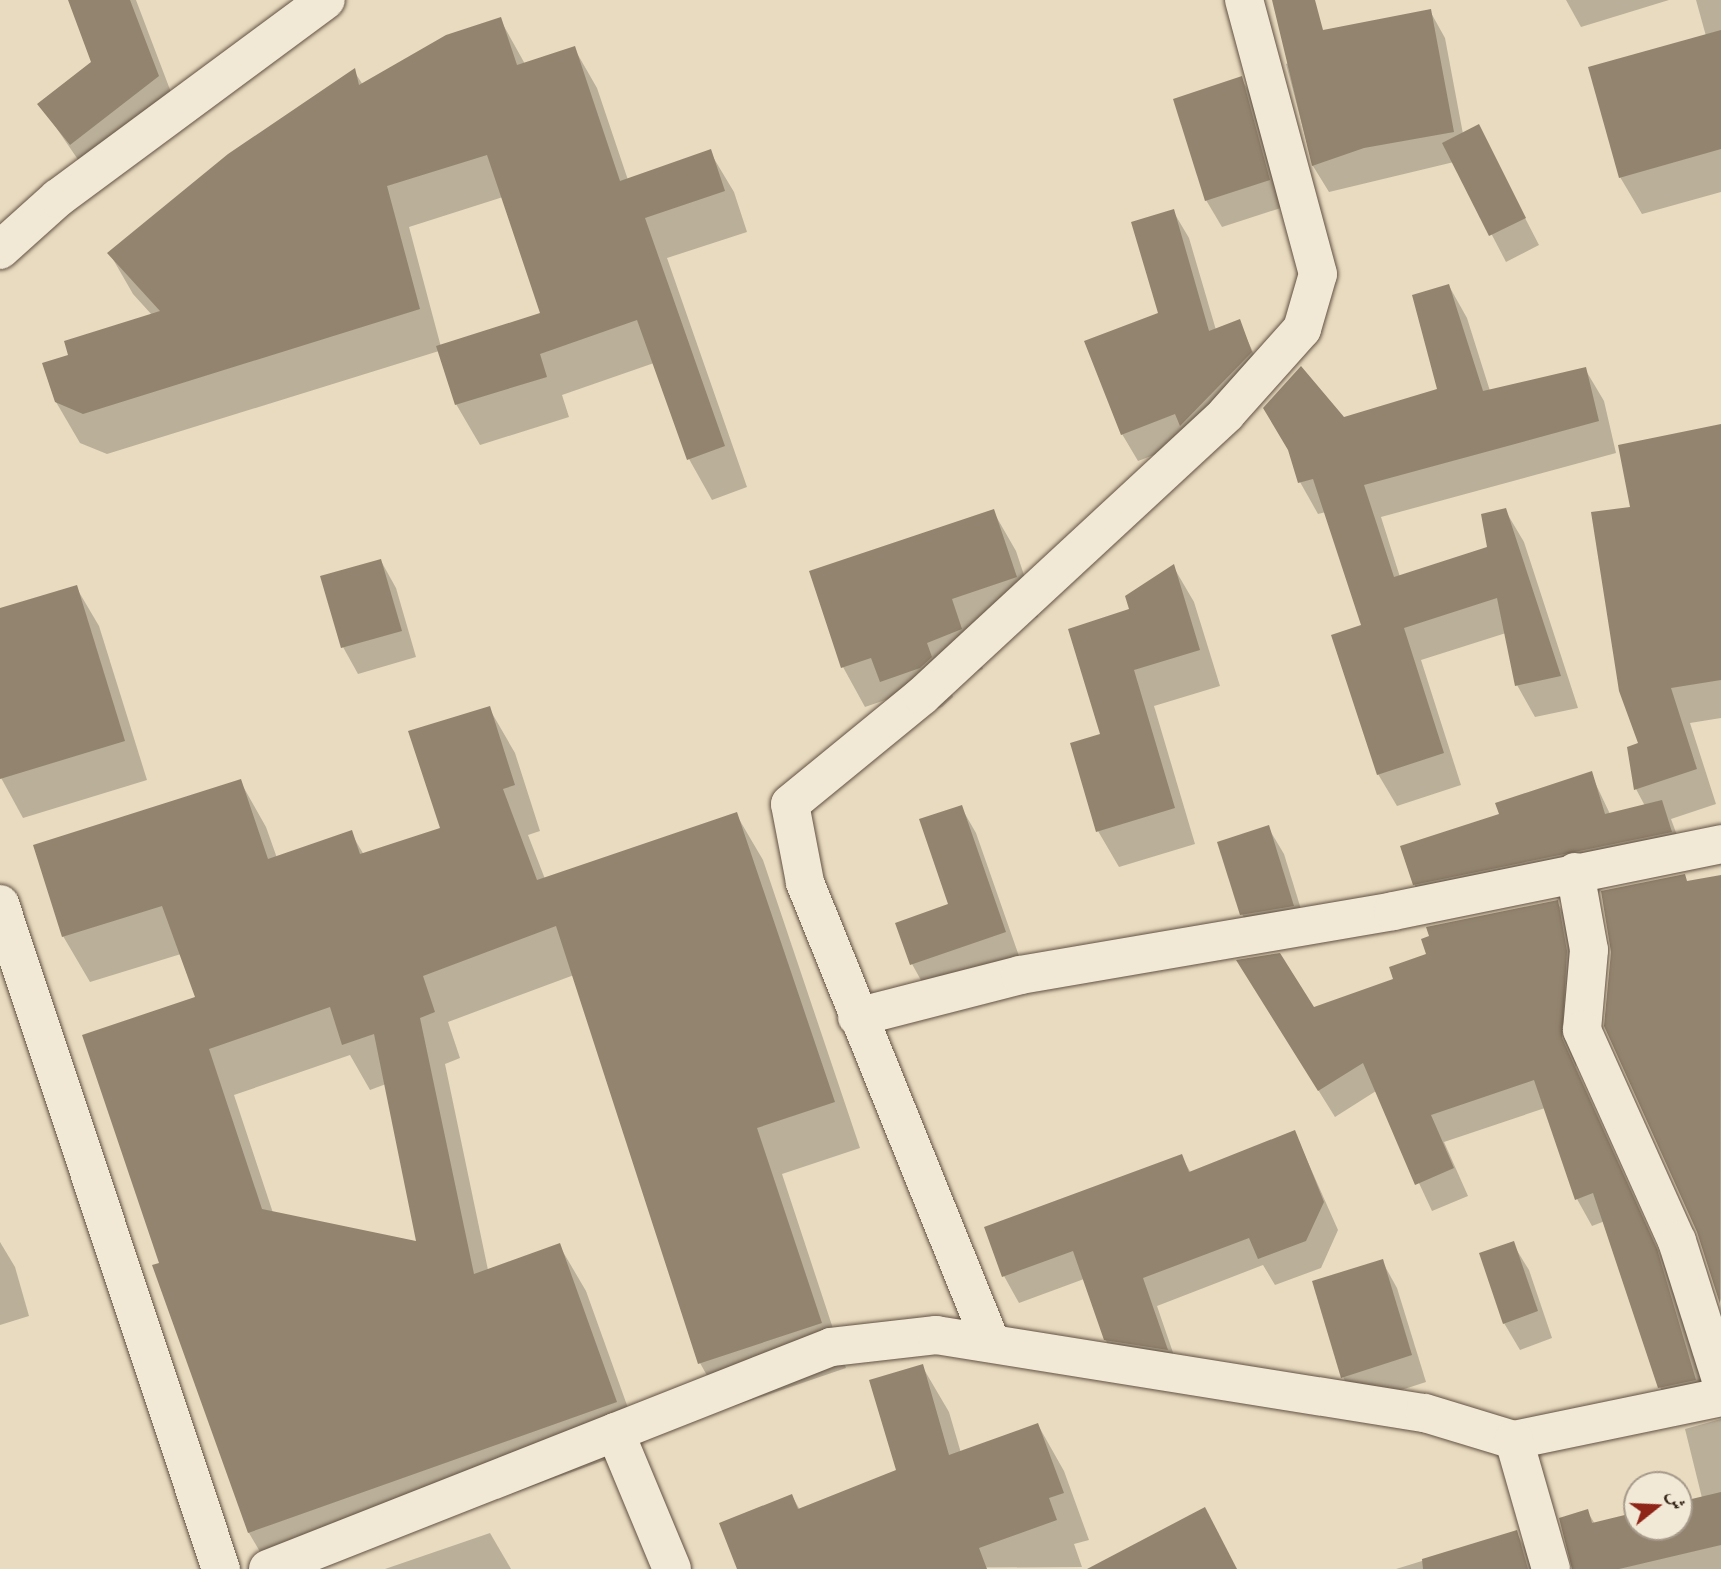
<!DOCTYPE html>
<meta charset="utf-8">
<style>
body{margin:0}
#map{position:relative;width:1721px;height:1569px;overflow:hidden;background:#e9dbc0;font-family:"IM FELL Great Primer",Amiri,serif}
div>[style]{position:absolute}
.shadow>*{inset:0;background:#0003}
.building>*{inset:0;background:#93846f}
.roads{filter:drop-shadow(0 0 2px #625242) drop-shadow(0 0 2px #625242)}
.minor>*{height:38px;margin:-19px;padding:0 19px;transform-origin:19px;border-radius:19px;background:#f1e8d6}
.tertiary>*{height:38px;margin:-19px;padding:0 19px;transform-origin:19px;border-radius:19px;background:#f1e8d6}
span{translate:-50% -50%;white-space:nowrap;text-align:center;line-height:1.15;-webkit-text-stroke:7px #f1e8d6;paint-order:stroke}
.north{position:absolute;left:1623px;top:1471px;width:70px;height:70px;box-sizing:border-box;background:#f1e8d6;border:2px solid #a69a8a;border-radius:50%;rotate:72deg;font-size:19px;font-weight:700;line-height:28px;text-align:center;color:#352518}
.north::after{content:'';display:block;margin:auto;width:24px;height:32px;background:#8f2418;clip-path:polygon(50% 0,100% 100%,50% 72%,0 100%)}
</style>
<div id="map">
<div class="shadow">
<div style="clip-path:polygon(70px 0,136px 0,180px 116px,94px 183px,40px 104px,94px 62px)"></div>
<div style="clip-path:polygon(1566px 0,1669px 0,1581px 27px)"></div>
<div style="clip-path:polygon(1696px 0,1721px 0,1721px 192px,1642px 214px,1620px 177px,1706px 36px)"></div>
<div style="clip-path:polygon(1430px 11px,1445px 38px,1463px 134px,1478px 127px,1539px 245px,1506px 262px,1454px 162px,1329px 192px,1313px 166px,1286px 64px)"></div>
<div style="clip-path:polygon(evenodd,500px 19px,525px 64px,574px 48px,597px 88px,628px 180px,710px 152px,734px 192px,747px 232px,667px 258px,747px 487px,712px 500px,689px 459px,654px 363px,562px 395px,569px 417px,480px 445px,456px 404px,439px 351px,107px 454px,80px 443px,56px 402px,71px 356px,152px 315px,133px 294px,110px 254px,354px 71px,363px 85px,500px 19px,503px 197px,542px 314px,441px 347px,409px 227px,503px 197px)"></div>
<div style="clip-path:polygon(1241px 78px,1257px 105px,1284px 207px,1222px 227px,1206px 200px)"></div>
<div style="clip-path:polygon(1173px 211px,1189px 238px,1216px 330px,1239px 322px,1266px 380px,1191px 441px,1138px 461px,1122px 434px,1086px 342px,1160px 314px)"></div>
<div style="clip-path:polygon(1449px 286px,1467px 318px,1490px 391px,1585px 369px,1604px 401px,1616px 453px,1381px 517px,1400px 577px,1489px 548px,1505px 510px,1524px 542px,1578px 708px,1535px 717px,1517px 685px,1506px 633px,1421px 660px,1461px 785px,1397px 806px,1378px 774px,1363px 627px,1326px 512px,1318px 514px,1300px 482px,1291px 453px,1344px 419px,1440px 391px)"></div>
<div style="clip-path:polygon(1721px 426px,1721px 718px,1690px 723px,1716px 804px,1671px 819px,1685px 857px,1429px 909px,1414px 884px,1501px 815px,1591px 774px,1610px 814px,1645px 806px,1636px 789px,1629px 748px,1640px 744px,1632px 508px)"></div>
<div style="clip-path:polygon(993px 511px,1016px 551px,1038px 617px,974px 639px,983px 669px,948px 682px,953px 697px,942px 707px,904px 720px,891px 698px,865px 707px,843px 667px)"></div>
<div style="clip-path:polygon(381px 561px,396px 588px,416px 657px,358px 674px,343px 647px)"></div>
<div style="clip-path:polygon(1173px 566px,1194px 602px,1220px 686px,1154px 706px,1195px 844px,1119px 867px,1098px 831px,1102px 735px,1131px 610px)"></div>
<div style="clip-path:polygon(76px 587px,99px 626px,147px 780px,23px 818px,0 776px,0 610px)"></div>
<div style="clip-path:polygon(evenodd,489px 708px,515px 753px,540px 831px,528px 835px,545px 879px,736px 814px,763px 860px,860px 1148px,782px 1174px,846px 1368px,726px 1409px,700px 1363px,574px 975px,448px 1022px,460px 1058px,445px 1064px,488px 1270px,559px 1245px,586px 1291px,642px 1447px,301px 1569px,270px 1569px,249px 1533px,154px 1266px,161px 1264px,197px 998px,181px 954px,90px 982px,63px 936px,240px 781px,266px 827px,277px 858px,351px 833px,364px 855px,442px 829px,489px 708px,350px 1055px,370px 1090px,386px 1084px,419px 1243px,273px 1213px,234px 1095px,350px 1055px)"></div>
<div style="clip-path:polygon(961px 807px,976px 833px,1020px 959px,927px 991px,912px 964px,951px 905px)"></div>
<div style="clip-path:polygon(1268px 827px,1284px 854px,1308px 932px,1257px 941px,1242px 914px)"></div>
<div style="clip-path:polygon(1721px 877px,1721px 1302px,1699px 1232px,1688px 882px)"></div>
<div style="clip-path:polygon(1557px 902px,1572px 928px,1581px 979px,1576px 1067px,1671px 1278px,1712px 1406px,1675px 1414px,1660px 1387px,1605px 1221px,1592px 1226px,1577px 1199px,1545px 1108px,1444px 1142px,1468px 1196px,1432px 1211px,1376px 1091px,1335px 1117px,1254px 987px,1313px 1009px,1396px 980px)"></div>
<div style="clip-path:polygon(1295px 1133px,1338px 1230px,1321px 1268px,1275px 1285px,1263px 1265px,1157px 1306px,1181px 1376px,1121px 1366px,1105px 1339px,1084px 1279px,1019px 1303px,1004px 1276px,1181px 1156px,1191px 1173px)"></div>
<div style="clip-path:polygon(0 1242px,15px 1267px,29px 1316px,0 1325px)"></div>
<div style="clip-path:polygon(1513px 1244px,1529px 1270px,1552px 1338px,1520px 1350px,1504px 1323px)"></div>
<div style="clip-path:polygon(1382px 1261px,1397px 1288px,1426px 1382px,1358px 1404px,1343px 1377px)"></div>
<div style="clip-path:polygon(922px 1366px,949px 1412px,961px 1453px,1038px 1425px,1064px 1471px,1089px 1540px,1074px 1544px,1082px 1567px,740px 1569px,792px 1496px,800px 1510px,898px 1471px)"></div>
<div style="clip-path:polygon(1721px 1419px,1721px 1569px,1573px 1569px,1587px 1511px,1595px 1524px,1637px 1514px,1637px 1527px,1679px 1527px,1679px 1504px,1702px 1498px,1685px 1429px)"></div>
<div style="clip-path:polygon(1516px 1532px,1537px 1569px,1396px 1569px)"></div>
<div style="clip-path:polygon(490px 1533px,511px 1569px,385px 1569px)"></div>
</div>
<div class="building">
<div style="clip-path:polygon(68px 0,130px 0,159px 76px,70px 145px,37px 104px,91px 62px)"></div>
<div style="clip-path:polygon(1272px 0,1315px 0,1323px 30px,1431px 9px,1454px 132px,1364px 148px,1312px 166px)"></div>
<div style="clip-path:polygon(501px 17px,517px 65px,575px 46px,620px 181px,711px 149px,725px 191px,645px 218px,725px 446px,687px 460px,637px 320px,540px 354px,547px 377px,455px 405px,436px 346px,540px 313px,487px 155px,387px 186px,420px 309px,83px 414px,55px 402px,42px 363px,68px 355px,64px 341px,160px 311px,107px 253px,228px 154px,355px 68px,359px 85px,446px 35px)"></div>
<div style="clip-path:polygon(1721px 30px,1721px 149px,1619px 178px,1588px 67px)"></div>
<div style="clip-path:polygon(1242px 76px,1270px 180px,1205px 201px,1173px 99px)"></div>
<div style="clip-path:polygon(1479px 124px,1526px 218px,1489px 236px,1442px 143px)"></div>
<div style="clip-path:polygon(1174px 209px,1209px 331px,1240px 319px,1252px 352px,1180px 426px,1175px 414px,1121px 435px,1084px 341px,1158px 313px,1131px 222px)"></div>
<div style="clip-path:polygon(1449px 284px,1483px 391px,1586px 367px,1599px 421px,1364px 485px,1394px 577px,1487px 547px,1481px 514px,1506px 508px,1561px 676px,1515px 686px,1497px 598px,1404px 628px,1444px 753px,1377px 775px,1331px 635px,1361px 625px,1313px 479px,1298px 483px,1288px 450px,1263px 408px,1301px 366px,1344px 417px,1437px 389px,1412px 295px)"></div>
<div style="clip-path:polygon(1721px 424px,1721px 680px,1671px 688px,1697px 769px,1634px 790px,1627px 747px,1638px 743px,1619px 691px,1591px 512px,1630px 507px,1618px 445px)"></div>
<div style="clip-path:polygon(994px 509px,1017px 577px,952px 599px,962px 629px,927px 643px,932px 657px,920px 668px,880px 682px,871px 658px,841px 668px,809px 571px)"></div>
<div style="clip-path:polygon(381px 559px,402px 631px,341px 648px,320px 576px)"></div>
<div style="clip-path:polygon(1174px 564px,1200px 650px,1134px 670px,1175px 808px,1096px 832px,1070px 743px,1100px 734px,1068px 629px,1129px 609px,1125px 596px)"></div>
<div style="clip-path:polygon(77px 585px,125px 741px,0 779px,0 608px)"></div>
<div style="clip-path:polygon(evenodd,490px 706px,515px 785px,503px 789px,537px 880px,737px 812px,835px 1102px,757px 1128px,822px 1323px,698px 1364px,556px 926px,423px 976px,435px 1012px,420px 1018px,474px 1274px,560px 1243px,617px 1402px,248px 1533px,152px 1265px,159px 1263px,82px 1035px,195px 997px,162px 906px,62px 937px,33px 845px,241px 779px,268px 859px,352px 830px,360px 854px,440px 828px,408px 731px,490px 706px,330px 1007px,342px 1045px,374px 1034px,416px 1241px,262px 1209px,209px 1049px,330px 1007px)"></div>
<div style="clip-path:polygon(1592px 771px,1605px 814px,1662px 800px,1672px 832px,1413px 885px,1400px 846px,1499px 814px,1495px 803px)"></div>
<div style="clip-path:polygon(962px 805px,1006px 932px,910px 965px,895px 923px,948px 904px,919px 819px)"></div>
<div style="clip-path:polygon(1269px 825px,1294px 906px,1240px 915px,1217px 842px)"></div>
<div style="clip-path:polygon(1685px 874px,1687px 881px,1721px 875px,1720px 1304px,1697px 1232px,1604px 1026px,1611px 952px,1601px 891px)"></div>
<div style="clip-path:polygon(1558px 900px,1567px 951px,1562px 1038px,1657px 1249px,1696px 1380px,1658px 1388px,1593px 1193px,1575px 1200px,1534px 1080px,1431px 1115px,1454px 1168px,1415px 1185px,1363px 1063px,1318px 1091px,1236px 960px,1280px 953px,1314px 1007px,1393px 979px,1389px 967px,1426px 954px,1421px 939px,1429px 936px,1426px 927px)"></div>
<div style="clip-path:polygon(1295px 1130px,1324px 1202px,1306px 1241px,1258px 1259px,1249px 1238px,1143px 1278px,1168px 1350px,1104px 1340px,1073px 1251px,1002px 1277px,984px 1227px,1182px 1154px,1189px 1172px)"></div>
<div style="clip-path:polygon(1514px 1241px,1538px 1311px,1503px 1324px,1479px 1253px)"></div>
<div style="clip-path:polygon(1383px 1259px,1412px 1355px,1341px 1378px,1312px 1281px)"></div>
<div style="clip-path:polygon(923px 1364px,949px 1455px,1038px 1423px,1064px 1493px,1049px 1498px,1057px 1520px,979px 1548px,987px 1569px,737px 1569px,719px 1523px,792px 1494px,798px 1509px,896px 1470px,869px 1380px)"></div>
<div style="clip-path:polygon(1721px 1492px,1721px 1545px,1619px 1569px,1572px 1569px,1559px 1518px,1588px 1509px,1592px 1523px,1637px 1512px,1637px 1527px,1679px 1527px,1679px 1502px)"></div>
<div style="clip-path:polygon(1205px 1507px,1237px 1569px,1087px 1569px)"></div>
<div style="clip-path:polygon(1517px 1530px,1528px 1569px,1423px 1569px,1422px 1559px)"></div>
</div>
<div class="roads">
<div class="minor">
<div style="left:1575px;top:872px;width:79px;rotate:79.8deg"></div>
<div style="left:1589px;top:950px;width:80px;rotate:95deg"></div>
<div style="left:1582px;top:1030px;width:231px;rotate:65.8deg"></div>
<div style="left:1677px;top:1241px;width:146px;rotate:72.4deg"></div>
<div style="left:0;top:904px;width:701px;rotate:71.62deg"></div>
<div style="left:857px;top:1017px;width:168px;rotate:-14.4deg"></div>
<div style="left:1020px;top:975px;width:378px;rotate:-9.7deg"></div>
<div style="left:1393px;top:911px;width:335px;rotate:-11.5deg"></div>
<div style="left:991px;top:1343px;width:497px;rotate:-112deg"></div>
<div style="left:805px;top:882px;width:79px;rotate:-100.9deg"></div>
<div style="left:790px;top:804px;width:171px;rotate:-39.3deg"></div>
<div style="left:922px;top:696px;width:415px;rotate:-42.8deg"></div>
<div style="left:1226px;top:414px;width:114px;rotate:-48.2deg"></div>
<div style="left:1302px;top:329px;width:57px;rotate:-73.8deg"></div>
<div style="left:1318px;top:274px;width:284px;rotate:-105.1deg"></div>
<div style="left:615px;top:1432px;width:148px;rotate:67.4deg"></div>
<div style="left:1514px;top:1440px;width:211px;rotate:-11.7deg"></div>
<div style="left:268px;top:1569px;width:605px;rotate:-21.52deg"></div>
<div style="left:831px;top:1347px;width:106px;rotate:-6.5deg"></div>
<div style="left:936px;top:1335px;width:495px;rotate:9.1deg"></div>
<div style="left:1425px;top:1413px;width:93px;rotate:16.9deg"></div>
<div style="left:1514px;top:1440px;width:134px;rotate:74deg"></div>
</div>
<div class="tertiary">
<div style="left:0;top:250px;width:78px;rotate:-41.9deg"></div>
<div style="left:58px;top:198px;width:333px;rotate:-36.5deg"></div>
</div>
</div>
<div class="north">ش</div>
</div>
